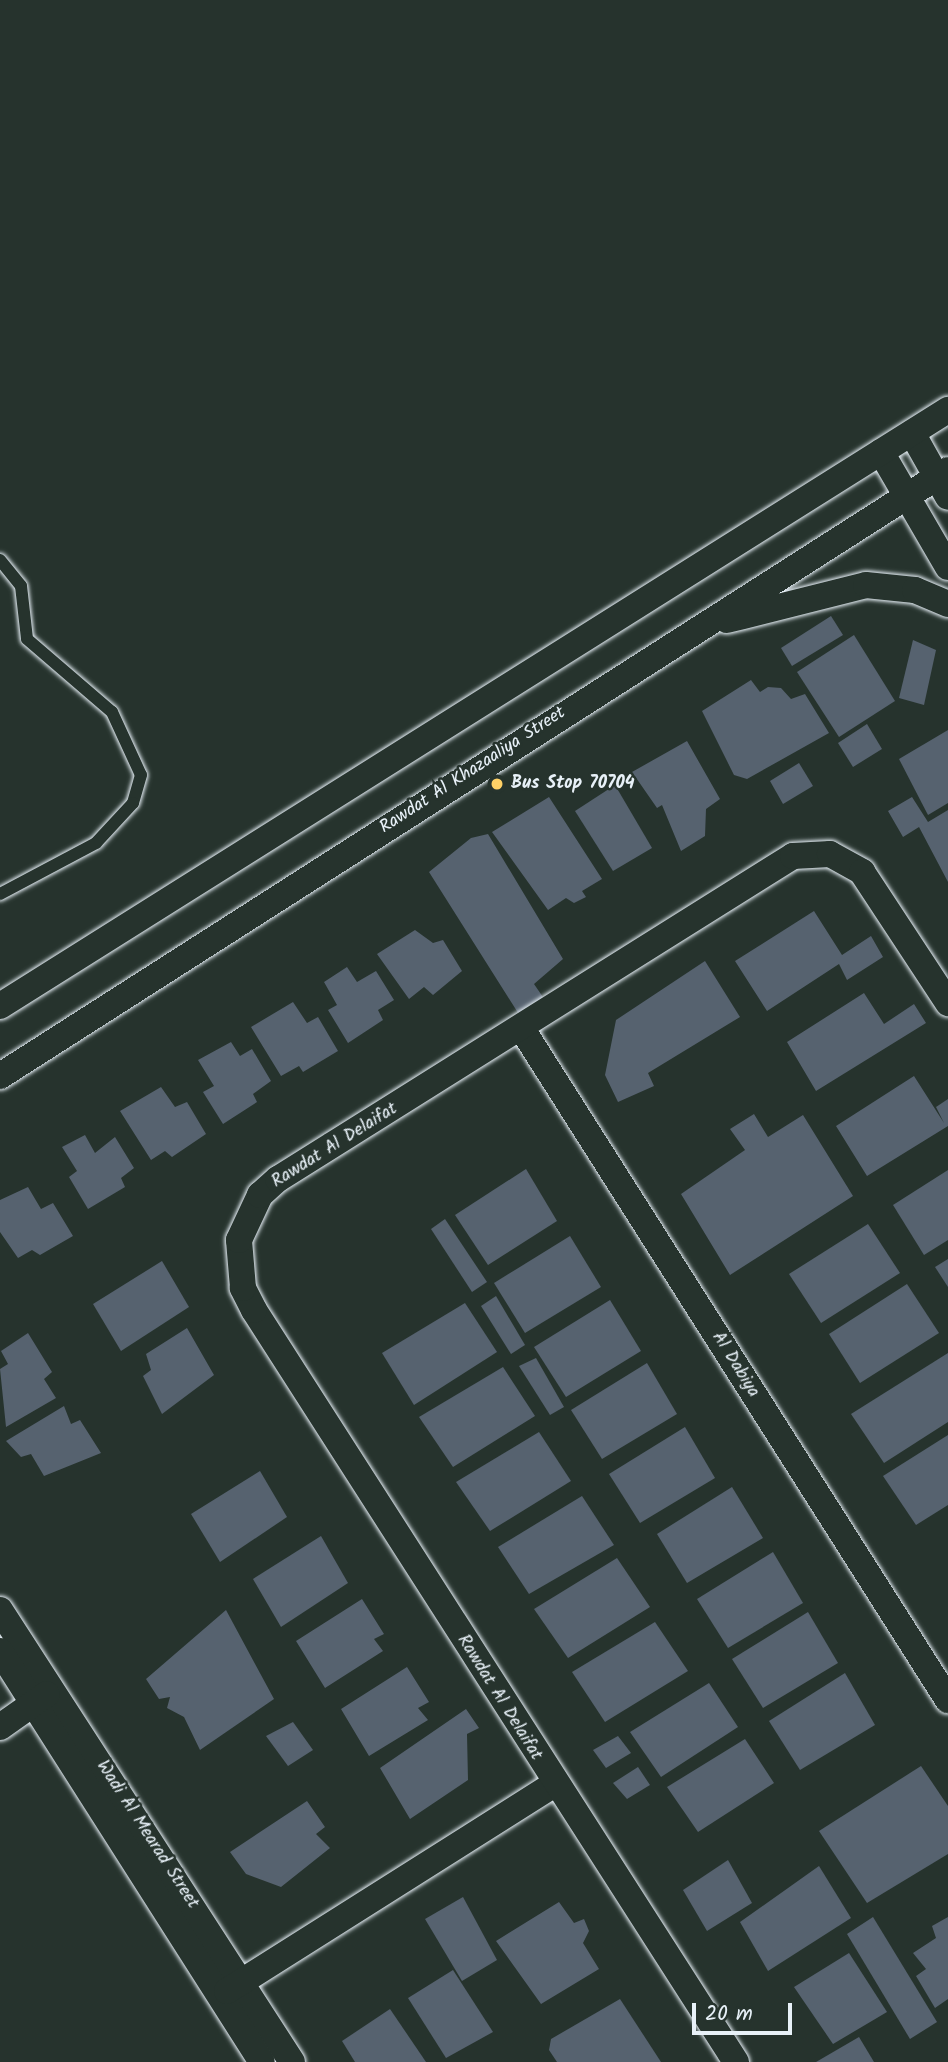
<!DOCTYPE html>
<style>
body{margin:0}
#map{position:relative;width:948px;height:2062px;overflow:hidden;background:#26332d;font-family:Kalam,sans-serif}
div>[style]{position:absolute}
.building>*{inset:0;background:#56626f}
.roads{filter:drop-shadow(0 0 2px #e8f1f8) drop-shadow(0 0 2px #e8f1f8)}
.service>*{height:12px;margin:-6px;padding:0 6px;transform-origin:6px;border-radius:6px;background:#26332d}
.minor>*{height:26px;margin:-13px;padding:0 13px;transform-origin:13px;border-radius:13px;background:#26332d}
.dots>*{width:19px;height:19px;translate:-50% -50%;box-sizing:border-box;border:4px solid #26332d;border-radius:50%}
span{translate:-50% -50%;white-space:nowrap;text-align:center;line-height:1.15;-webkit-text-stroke:5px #26332d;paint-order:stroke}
.street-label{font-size:18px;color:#e8f1f8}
.poi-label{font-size:18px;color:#e8f1f8;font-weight:700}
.left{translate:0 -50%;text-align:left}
.scale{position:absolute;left:692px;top:2003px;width:100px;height:32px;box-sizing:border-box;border:4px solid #e8f1f8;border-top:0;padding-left:9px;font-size:21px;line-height:24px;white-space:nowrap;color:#e8f1f8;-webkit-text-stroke:5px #26332d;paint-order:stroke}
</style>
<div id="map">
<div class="building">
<div style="clip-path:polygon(831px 616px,843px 635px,792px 666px,781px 648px)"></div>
<div style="clip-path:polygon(854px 635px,895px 701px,839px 737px,797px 672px)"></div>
<div style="clip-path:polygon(913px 640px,936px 650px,924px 705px,899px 698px)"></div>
<div style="clip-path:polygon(751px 680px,760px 692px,768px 687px,781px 688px,791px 699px,805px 694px,829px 733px,747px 779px,734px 775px,702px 711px)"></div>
<div style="clip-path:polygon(867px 724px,882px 749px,853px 767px,838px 743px)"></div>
<div style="clip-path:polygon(948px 730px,948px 803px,928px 815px,899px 759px)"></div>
<div style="clip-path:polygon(687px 741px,720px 799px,706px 809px,705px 836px,681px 851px,662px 805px,657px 808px,632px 772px)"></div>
<div style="clip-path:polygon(799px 763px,813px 786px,783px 804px,770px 781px)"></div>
<div style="clip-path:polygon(615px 785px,652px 848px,613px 871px,575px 811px)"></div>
<div style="clip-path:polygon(549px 797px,602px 879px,582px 891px,586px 897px,574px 903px,566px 898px,548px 910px,492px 832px)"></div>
<div style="clip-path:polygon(912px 797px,928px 822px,948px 810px,948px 882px,919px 827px,903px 837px,888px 811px)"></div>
<div style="clip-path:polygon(488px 834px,563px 959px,534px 984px,547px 1003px,520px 1016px,429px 872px,471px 838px)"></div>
<div style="clip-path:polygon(814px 911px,842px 955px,871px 936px,883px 957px,847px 980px,839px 964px,767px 1011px,735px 961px)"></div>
<div style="clip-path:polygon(415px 930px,433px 943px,443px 940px,462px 971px,433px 995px,424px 987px,409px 999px,377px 954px)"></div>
<div style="clip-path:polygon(705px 961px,740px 1017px,648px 1073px,654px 1086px,618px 1102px,605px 1075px,616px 1020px)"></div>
<div style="clip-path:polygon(347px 967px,357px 982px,376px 971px,394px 1000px,378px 1010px,383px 1020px,348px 1043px,328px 1010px,337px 1005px,324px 982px)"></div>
<div style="clip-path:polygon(864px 993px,884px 1024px,914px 1004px,926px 1023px,816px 1091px,787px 1042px)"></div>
<div style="clip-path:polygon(293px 1002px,307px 1023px,318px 1017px,338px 1051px,303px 1072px,299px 1066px,281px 1076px,251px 1027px)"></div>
<div style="clip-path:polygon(231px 1042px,240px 1056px,252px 1049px,271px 1081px,253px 1094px,257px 1102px,223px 1124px,203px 1092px,214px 1086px,198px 1060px)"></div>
<div style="clip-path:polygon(914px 1076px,944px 1123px,936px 1107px,948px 1099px,948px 1126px,867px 1176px,836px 1126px)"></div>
<div style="clip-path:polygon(161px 1087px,175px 1107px,187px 1102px,206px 1134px,172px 1157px,165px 1151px,151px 1160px,120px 1111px)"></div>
<div style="clip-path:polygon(754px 1114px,768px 1137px,803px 1115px,853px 1196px,730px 1275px,681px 1194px,745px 1150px,730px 1129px)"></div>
<div style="clip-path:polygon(85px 1135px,95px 1153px,115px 1137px,134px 1168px,121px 1178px,125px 1187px,88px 1209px,69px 1177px,77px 1171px,62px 1147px)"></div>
<div style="clip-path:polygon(526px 1169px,557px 1221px,488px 1265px,455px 1215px)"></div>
<div style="clip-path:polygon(948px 1170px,948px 1240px,924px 1255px,893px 1205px)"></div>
<div style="clip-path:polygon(28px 1187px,41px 1209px,53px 1203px,73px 1236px,40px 1255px,32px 1250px,18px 1258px,0 1232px,0 1200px)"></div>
<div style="clip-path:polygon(445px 1219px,487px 1282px,472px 1292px,431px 1229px)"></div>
<div style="clip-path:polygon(868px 1224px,900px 1273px,821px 1323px,789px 1274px)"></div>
<div style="clip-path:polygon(570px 1236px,601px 1287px,525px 1333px,494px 1283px)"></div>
<div style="clip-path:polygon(948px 1259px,948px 1287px,935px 1267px)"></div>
<div style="clip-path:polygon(162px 1261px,189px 1307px,121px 1351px,93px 1304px)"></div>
<div style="clip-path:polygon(907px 1284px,939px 1333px,860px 1383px,829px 1334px)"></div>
<div style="clip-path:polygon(496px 1296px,525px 1345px,511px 1354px,481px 1306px)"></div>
<div style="clip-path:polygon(610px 1300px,641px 1351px,566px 1397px,534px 1347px)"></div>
<div style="clip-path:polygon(465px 1303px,497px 1352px,414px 1405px,382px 1353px)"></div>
<div style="clip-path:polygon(187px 1328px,214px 1375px,162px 1414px,143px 1376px,151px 1370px,146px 1354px)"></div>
<div style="clip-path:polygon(28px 1333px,52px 1372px,44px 1379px,56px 1398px,6px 1427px,0 1369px,8px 1364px,1px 1351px)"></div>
<div style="clip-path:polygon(948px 1353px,948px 1422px,884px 1463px,851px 1414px)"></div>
<div style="clip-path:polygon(536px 1358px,564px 1407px,550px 1415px,519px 1366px)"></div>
<div style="clip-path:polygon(647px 1363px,677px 1414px,602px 1459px,571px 1410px)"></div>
<div style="clip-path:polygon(503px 1367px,535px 1416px,453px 1467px,419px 1417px)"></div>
<div style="clip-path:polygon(64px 1406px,71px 1424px,80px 1420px,101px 1453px,44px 1476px,31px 1454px,21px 1457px,6px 1441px)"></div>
<div style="clip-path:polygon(685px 1427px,715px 1478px,640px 1523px,609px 1474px)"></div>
<div style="clip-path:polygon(539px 1432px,571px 1481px,490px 1531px,456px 1482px)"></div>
<div style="clip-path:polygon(948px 1435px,948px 1505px,916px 1525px,883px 1476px)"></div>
<div style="clip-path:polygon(260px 1471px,287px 1517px,220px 1562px,191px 1514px)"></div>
<div style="clip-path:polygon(732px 1487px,763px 1538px,687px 1583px,657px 1534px)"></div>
<div style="clip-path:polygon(582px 1496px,614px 1545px,529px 1594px,498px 1547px)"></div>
<div style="clip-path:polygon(321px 1536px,348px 1583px,281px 1627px,253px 1579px)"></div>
<div style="clip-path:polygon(773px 1552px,803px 1603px,728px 1648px,697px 1599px)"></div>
<div style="clip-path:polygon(617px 1558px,650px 1607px,568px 1658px,534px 1609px)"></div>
<div style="clip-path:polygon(362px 1599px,384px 1634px,374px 1639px,383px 1651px,325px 1688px,296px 1641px)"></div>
<div style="clip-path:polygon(226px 1610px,274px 1699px,200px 1750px,184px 1717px,167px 1708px,170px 1697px,159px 1699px,146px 1679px)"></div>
<div style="clip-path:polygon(808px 1612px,838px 1663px,763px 1708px,732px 1659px)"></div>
<div style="clip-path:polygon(655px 1622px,688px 1671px,605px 1722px,572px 1672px)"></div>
<div style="clip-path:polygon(407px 1667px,429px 1702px,418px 1708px,428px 1720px,369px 1756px,341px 1709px)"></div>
<div style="clip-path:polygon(845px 1673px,875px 1725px,800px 1770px,769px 1721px)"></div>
<div style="clip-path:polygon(709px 1683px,738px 1727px,661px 1777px,630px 1732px)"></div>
<div style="clip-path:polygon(466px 1709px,479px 1728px,467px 1734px,468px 1780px,410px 1819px,380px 1768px)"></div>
<div style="clip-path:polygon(293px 1722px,313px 1750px,288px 1766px,266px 1736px)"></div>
<div style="clip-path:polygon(618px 1736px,631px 1753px,606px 1768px,593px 1750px)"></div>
<div style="clip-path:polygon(745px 1739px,774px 1783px,698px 1832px,667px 1787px)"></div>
<div style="clip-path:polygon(921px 1766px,948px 1806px,948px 1854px,867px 1903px,819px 1831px)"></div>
<div style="clip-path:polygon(638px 1767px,650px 1785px,627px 1799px,613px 1783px)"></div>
<div style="clip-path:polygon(307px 1801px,325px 1827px,316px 1834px,330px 1848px,281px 1887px,246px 1874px,230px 1852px)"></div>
<div style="clip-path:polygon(728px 1860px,752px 1903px,707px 1931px,683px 1890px)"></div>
<div style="clip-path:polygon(819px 1866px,851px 1918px,768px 1971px,740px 1922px)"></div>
<div style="clip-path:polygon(463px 1897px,497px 1960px,462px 1981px,425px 1919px)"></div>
<div style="clip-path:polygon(559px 1902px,574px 1923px,584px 1919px,589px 1931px,583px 1943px,599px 1969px,541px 2004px,496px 1941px)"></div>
<div style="clip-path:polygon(873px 1917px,937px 2022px,910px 2039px,847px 1934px)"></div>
<div style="clip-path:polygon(948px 1917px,948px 1999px,935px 2008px,916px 1976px,926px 1969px,913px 1953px,936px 1938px,932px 1926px)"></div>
<div style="clip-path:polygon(849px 1953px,887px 2012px,833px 2044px,794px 1987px)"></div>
<div style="clip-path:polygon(453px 1970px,493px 2032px,446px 2058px,408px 1998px)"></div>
<div style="clip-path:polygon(620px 1999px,661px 2062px,557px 2062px,549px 2050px,551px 2039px)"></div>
<div style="clip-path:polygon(390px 2009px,426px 2062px,355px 2062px,342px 2041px)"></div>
<div style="clip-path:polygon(859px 2037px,874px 2062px,816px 2062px)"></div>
</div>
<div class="roads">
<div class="service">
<div style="left:0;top:560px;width:33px;rotate:51deg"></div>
<div style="left:21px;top:586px;width:53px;rotate:83.5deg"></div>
<div style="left:27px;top:639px;width:112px;rotate:40.7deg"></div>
<div style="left:112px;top:712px;width:69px;rotate:65.3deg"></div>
<div style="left:141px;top:775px;width:29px;rotate:106deg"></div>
<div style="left:133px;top:803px;width:54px;rotate:132.8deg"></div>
<div style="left:96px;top:843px;width:109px;rotate:152deg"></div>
</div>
<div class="minor">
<div style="left:912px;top:433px;width:73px;rotate:60.6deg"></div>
<div style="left:881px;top:452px;width:133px;rotate:59.8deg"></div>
<div style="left:727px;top:620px;width:143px;rotate:-14.1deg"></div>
<div style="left:866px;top:585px;width:49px;rotate:5.8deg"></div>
<div style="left:915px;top:590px;width:36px;rotate:23deg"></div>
<div style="left:0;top:1006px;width:1120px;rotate:-32.16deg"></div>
<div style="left:522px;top:1029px;width:795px;rotate:57.59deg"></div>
<div style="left:0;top:1076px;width:1125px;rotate:-32.59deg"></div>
<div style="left:0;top:1610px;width:538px;rotate:57.14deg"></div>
<div style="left:0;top:1651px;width:487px;rotate:57.5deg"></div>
<div style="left:0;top:1727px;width:57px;rotate:-35.1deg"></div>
<div style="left:227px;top:1991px;width:387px;rotate:-32.3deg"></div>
<div style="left:736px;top:2062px;width:893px;rotate:-122.66deg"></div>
<div style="left:254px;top:1310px;width:25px;rotate:-117deg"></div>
<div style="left:243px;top:1288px;width:48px;rotate:-94.8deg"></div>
<div style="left:239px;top:1240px;width:50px;rotate:-65deg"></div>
<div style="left:260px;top:1195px;width:24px;rotate:-42deg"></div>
<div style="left:278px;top:1179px;width:608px;rotate:-32.1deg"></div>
<div style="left:793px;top:856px;width:37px;rotate:-3deg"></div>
<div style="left:830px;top:854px;width:37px;rotate:29deg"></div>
<div style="left:862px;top:872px;width:157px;rotate:56.7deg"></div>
</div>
</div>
<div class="dots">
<div style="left:497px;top:784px;background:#ffd166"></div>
</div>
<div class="street-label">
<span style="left:473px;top:771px;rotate:-33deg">Rawdat Al Khazaaliya Street</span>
<span style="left:335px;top:1146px;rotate:-32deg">Rawdat Al Delaifat</span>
<span style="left:735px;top:1365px;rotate:58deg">Al Dabiya</span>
<span style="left:499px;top:1698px;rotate:58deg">Rawdat Al Delaifat</span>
<span style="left:147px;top:1835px;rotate:57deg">Wadi Al Mearad Street</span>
</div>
<div class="poi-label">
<span class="left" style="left:511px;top:784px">Bus Stop 70704</span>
</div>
<div class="scale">20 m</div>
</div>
